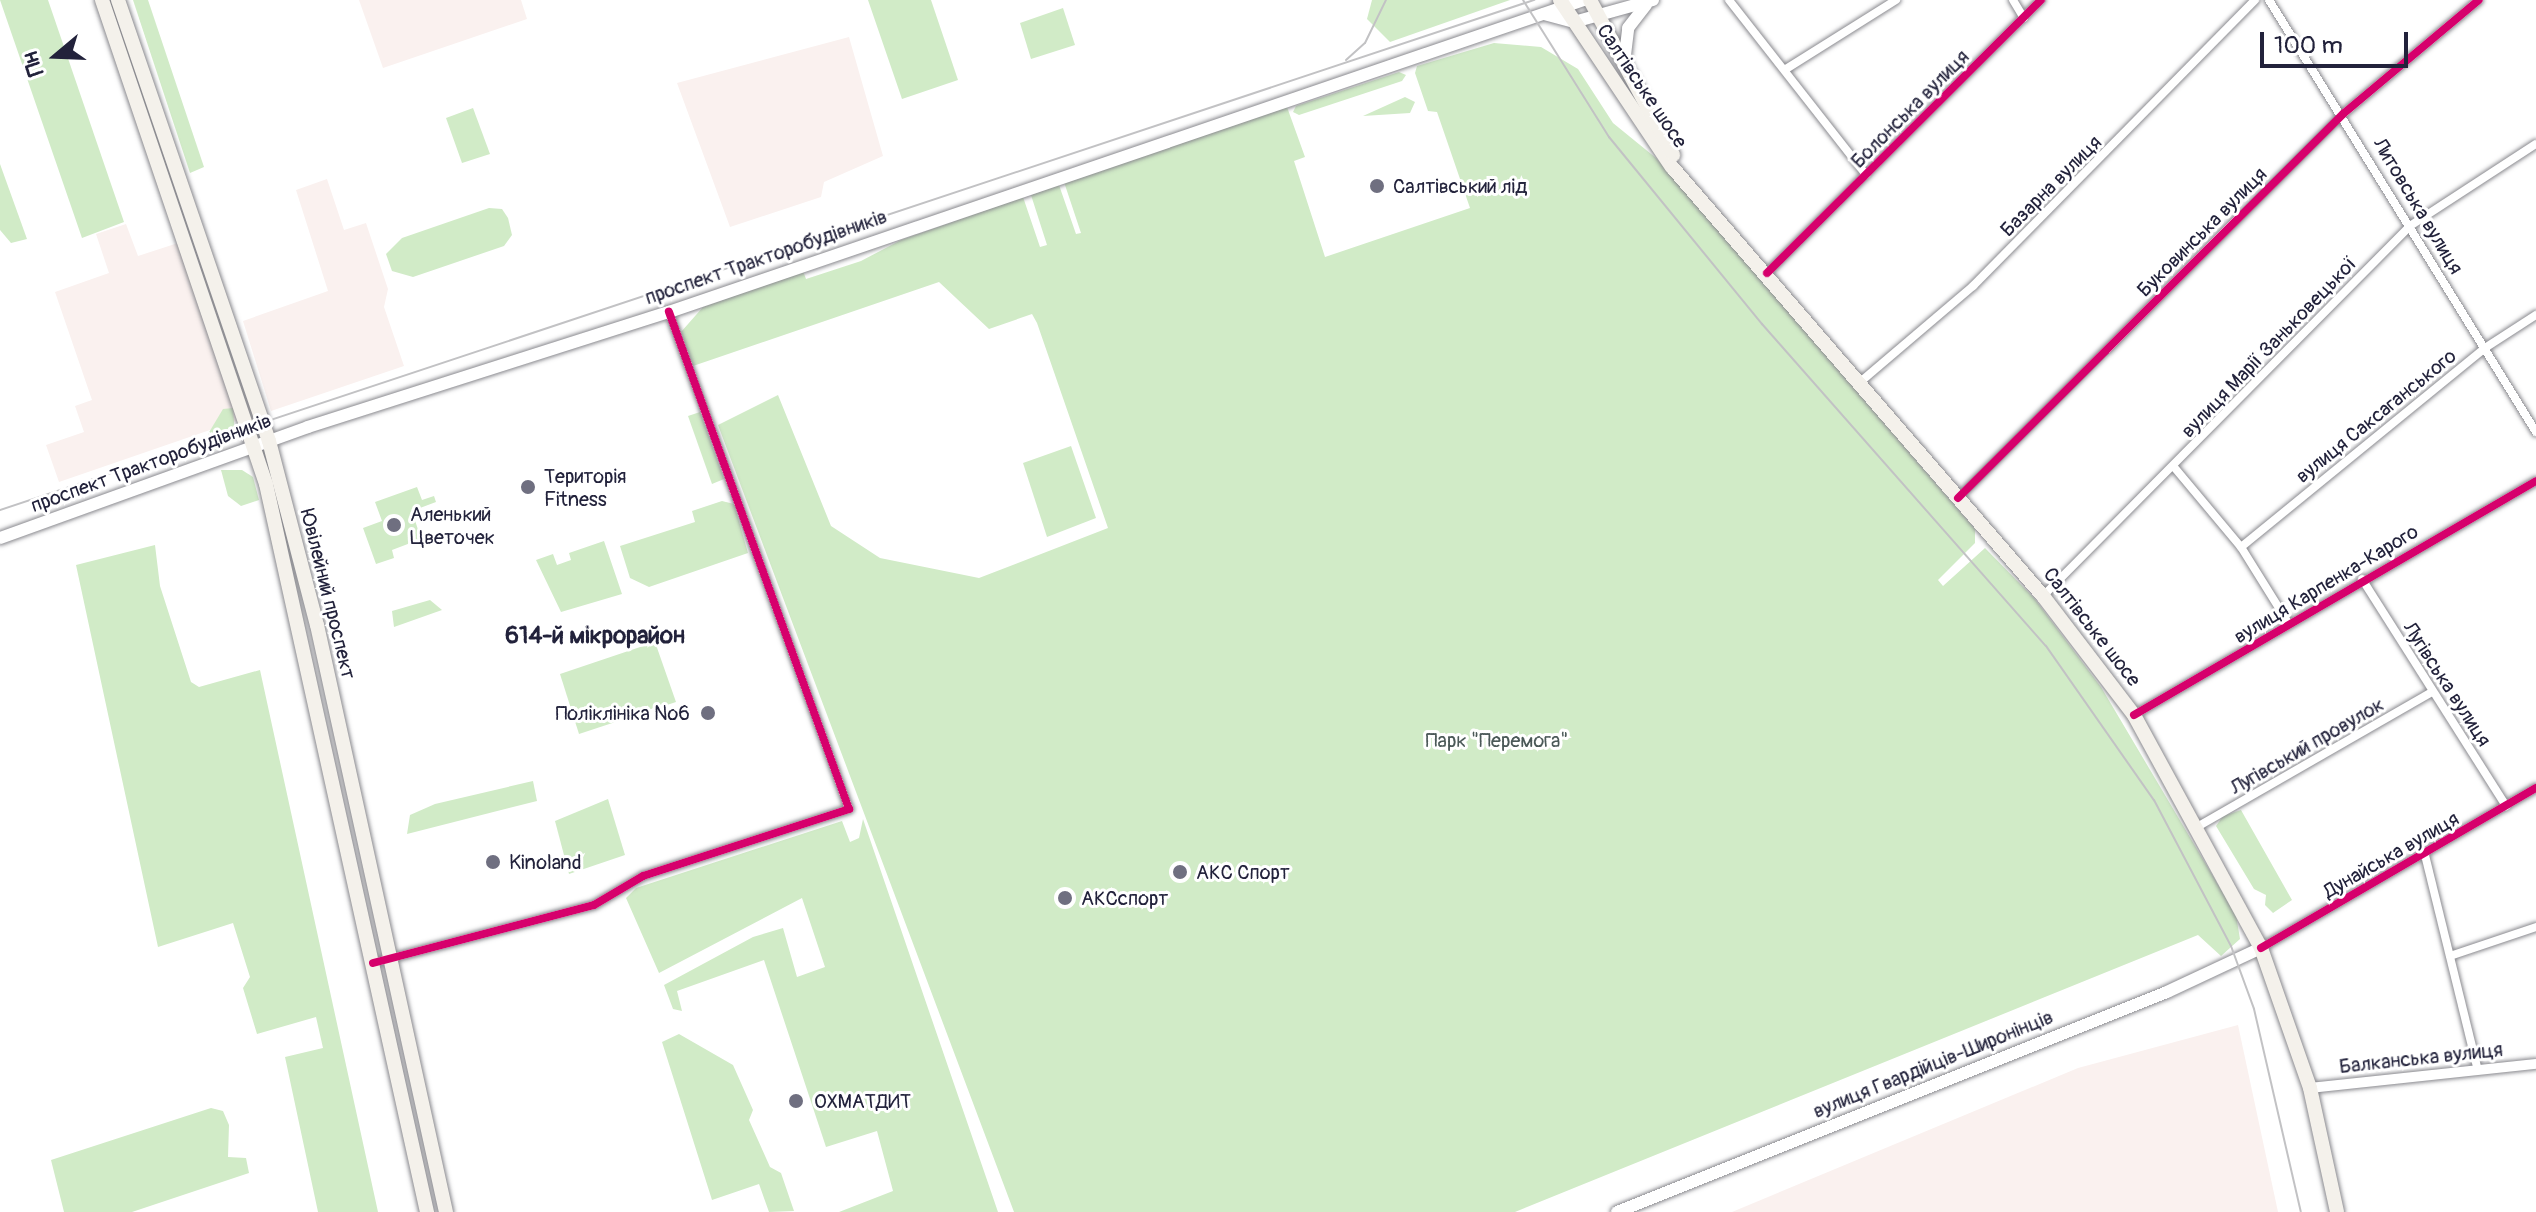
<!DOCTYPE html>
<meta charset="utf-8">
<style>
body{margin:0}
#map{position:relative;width:2536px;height:1212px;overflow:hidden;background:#fff;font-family:Pangolin,sans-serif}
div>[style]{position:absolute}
.built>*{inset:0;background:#faf1ef}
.green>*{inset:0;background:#d1ebc7}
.roads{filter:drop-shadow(0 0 2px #8a8a8f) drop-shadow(0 0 2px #8a8a8f)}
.minor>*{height:8px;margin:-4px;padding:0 4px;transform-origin:4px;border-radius:4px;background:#fff}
.tertiary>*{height:10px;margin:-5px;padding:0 5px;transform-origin:5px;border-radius:5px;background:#fff}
.secondary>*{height:12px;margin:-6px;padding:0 6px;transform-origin:6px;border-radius:6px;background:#fff}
.primary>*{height:14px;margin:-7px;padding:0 7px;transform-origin:7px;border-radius:7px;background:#f4f1eb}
.tram>*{height:2px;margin:-1px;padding:0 1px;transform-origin:1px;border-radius:1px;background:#c2c2c4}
.cycleway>*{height:8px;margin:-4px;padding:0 4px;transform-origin:4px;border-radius:4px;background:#d6006c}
.dots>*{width:22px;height:22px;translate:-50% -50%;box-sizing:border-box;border:4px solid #fff;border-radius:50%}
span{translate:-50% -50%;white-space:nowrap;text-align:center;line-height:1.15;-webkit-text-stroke:6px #fff;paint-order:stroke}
.street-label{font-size:20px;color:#22223b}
.poi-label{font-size:20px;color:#22223b}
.left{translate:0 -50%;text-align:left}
.right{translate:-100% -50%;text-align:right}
.park-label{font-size:20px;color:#4b5958}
.quarter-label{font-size:24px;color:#22223b;font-weight:700}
.north{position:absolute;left:16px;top:16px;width:80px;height:80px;-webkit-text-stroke:6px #fff;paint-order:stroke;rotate:251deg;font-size:22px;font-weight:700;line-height:32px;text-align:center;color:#22223b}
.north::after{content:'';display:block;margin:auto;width:28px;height:36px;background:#22223b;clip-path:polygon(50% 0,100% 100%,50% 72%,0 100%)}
.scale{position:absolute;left:2260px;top:32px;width:148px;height:36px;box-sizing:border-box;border:4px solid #22223b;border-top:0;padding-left:10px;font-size:24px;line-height:28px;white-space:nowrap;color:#22223b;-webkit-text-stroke:6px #fff;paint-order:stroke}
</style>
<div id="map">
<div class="built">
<div style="clip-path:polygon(359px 0,521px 0,527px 19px,383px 68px)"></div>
<div style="clip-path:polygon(849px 37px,883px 156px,824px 182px,821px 197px,730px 227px,677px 83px)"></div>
<div style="clip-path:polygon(327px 179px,344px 230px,366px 223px,388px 289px,384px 307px,404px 366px,271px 411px,243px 321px,328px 291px,296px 190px)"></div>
<div style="clip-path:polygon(126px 224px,138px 256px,178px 243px,239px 420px,59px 482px,46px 445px,84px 432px,75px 406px,92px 400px,55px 292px,109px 273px,96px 234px)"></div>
<div style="clip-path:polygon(2238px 1025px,2278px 1212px,1732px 1212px,2078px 1068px)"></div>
</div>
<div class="green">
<div style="clip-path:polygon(0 0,48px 0,124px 222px,82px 238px)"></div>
<div style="clip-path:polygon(133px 0,148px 0,204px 167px,190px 173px)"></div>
<div style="clip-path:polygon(868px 0,931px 0,958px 80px,902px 99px)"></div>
<div style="clip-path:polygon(1372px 0,1510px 0,1390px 42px,1367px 19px)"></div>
<div style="clip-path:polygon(1063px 8px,1075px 45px,1031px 59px,1020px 23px)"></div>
<div style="clip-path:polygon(1494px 43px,1541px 47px,1578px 69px,1613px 123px,1656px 158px,1975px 529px,1975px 543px,1938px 580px,1943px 586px,1985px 548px,2034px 598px,2101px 687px,2236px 915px,2240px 939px,2221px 956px,2198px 935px,1515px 1212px,1014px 1212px,718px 425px,778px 395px,831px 526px,880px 558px,979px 578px,1108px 528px,1037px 323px,1032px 314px,989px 329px,939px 282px,693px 366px,681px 332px,703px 307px,803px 271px,806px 279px,861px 261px,901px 240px,1023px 197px,1040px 247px,1047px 245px,1031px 195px,1059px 185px,1076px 234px,1081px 233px,1064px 182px,1287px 107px,1305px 157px,1294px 161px,1325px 257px,1470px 208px,1437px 112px,1428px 111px,1415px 73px,1417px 66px)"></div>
<div style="clip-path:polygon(1399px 72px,1406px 75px,1402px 81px,1299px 115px,1293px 112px,1296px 106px)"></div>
<div style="clip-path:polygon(1405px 97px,1415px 102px,1410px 113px,1363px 116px)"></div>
<div style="clip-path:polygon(473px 108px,490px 154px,462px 163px,446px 118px)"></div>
<div style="clip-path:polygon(0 164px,27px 239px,11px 243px,0 230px)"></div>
<div style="clip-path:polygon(489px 208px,502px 209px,508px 218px,512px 235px,504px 246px,413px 277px,392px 271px,386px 254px,402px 238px)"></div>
<div style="clip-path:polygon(233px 408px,235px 435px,214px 451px,208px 434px,223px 409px)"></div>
<div style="clip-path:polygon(700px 412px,724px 479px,712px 484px,688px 416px)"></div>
<div style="clip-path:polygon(1071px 446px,1096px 518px,1047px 537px,1023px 463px)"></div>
<div style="clip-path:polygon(221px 470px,242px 470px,253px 477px,259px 500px,241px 506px,228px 496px)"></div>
<div style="clip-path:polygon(417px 487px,422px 500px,434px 496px,436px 502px,412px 511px,421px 539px,392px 550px,394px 558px,376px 564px,363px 528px,382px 521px,375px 502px)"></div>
<div style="clip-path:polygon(722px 501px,734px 504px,748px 553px,649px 587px,630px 578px,620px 546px,695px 522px,692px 511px)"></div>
<div style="clip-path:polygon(604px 541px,622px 594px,561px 612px,536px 560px,553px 554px,557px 565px,571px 560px,569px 553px)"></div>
<div style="clip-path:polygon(155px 545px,160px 586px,191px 682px,199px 687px,260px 670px,378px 1212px,318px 1212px,285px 1057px,323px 1048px,316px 1017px,257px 1034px,243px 988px,250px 977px,233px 923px,158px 947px,76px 565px)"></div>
<div style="clip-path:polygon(430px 600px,442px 610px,394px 627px,392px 611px)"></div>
<div style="clip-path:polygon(655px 642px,676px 702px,579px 734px,560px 674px)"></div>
<div style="clip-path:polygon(533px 781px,537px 801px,407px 834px,410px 815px,435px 804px)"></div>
<div style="clip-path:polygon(608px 799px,625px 855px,569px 874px,555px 821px)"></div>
<div style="clip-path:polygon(2241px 810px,2292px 900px,2273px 913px,2265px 905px,2266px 895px,2254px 889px,2216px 826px,2223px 816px)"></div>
<div style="clip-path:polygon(863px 819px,998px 1212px,839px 1212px,893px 1191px,877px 1131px,826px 1147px,764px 960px,677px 991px,682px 1011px,673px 1009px,664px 985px,753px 937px,783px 928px,797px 977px,825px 967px,802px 898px,659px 973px,626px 898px,636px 888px,842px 821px,850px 842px,859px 838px)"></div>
<div style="clip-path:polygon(679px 1034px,733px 1065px,753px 1110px,749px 1120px,770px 1167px,781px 1173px,794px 1211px,769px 1212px,759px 1184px,712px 1200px,662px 1042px)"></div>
<div style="clip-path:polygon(211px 1108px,223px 1111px,229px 1125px,228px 1157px,246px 1158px,249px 1173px,132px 1212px,64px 1212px,51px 1160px)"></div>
</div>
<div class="roads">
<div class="minor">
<div style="left:1729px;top:0;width:222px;rotate:51.9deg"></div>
<div style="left:2013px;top:0;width:21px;rotate:59deg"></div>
<div style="left:2269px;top:0;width:508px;rotate:58.28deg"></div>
<div style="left:1786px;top:69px;width:130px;rotate:-32.1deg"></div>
<div style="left:1767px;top:273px;width:387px;rotate:-44.9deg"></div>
<div style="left:1859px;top:383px;width:150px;rotate:-40.4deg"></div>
<div style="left:1973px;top:286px;width:402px;rotate:-45.4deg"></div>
<div style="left:2174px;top:467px;width:104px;rotate:50.1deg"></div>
<div style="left:2241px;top:547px;width:91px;rotate:58.1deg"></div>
<div style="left:1958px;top:498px;width:544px;rotate:-44.93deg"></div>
<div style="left:2343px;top:114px;width:177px;rotate:-40deg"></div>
<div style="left:2241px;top:547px;width:315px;rotate:-39.2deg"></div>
<div style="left:2485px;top:348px;width:61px;rotate:-32.9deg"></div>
<div style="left:2362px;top:579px;width:269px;rotate:57.6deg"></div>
<div style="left:2043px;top:596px;width:521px;rotate:-45.23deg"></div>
<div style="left:2410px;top:226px;width:150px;rotate:-33.1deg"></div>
<div style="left:2134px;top:715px;width:465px;rotate:-30.2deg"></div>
<div style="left:2197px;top:827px;width:271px;rotate:-29.9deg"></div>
<div style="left:2425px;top:855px;width:221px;rotate:76.2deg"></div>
<div style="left:2261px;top:948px;width:318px;rotate:-30.2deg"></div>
<div style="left:2450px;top:956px;width:91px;rotate:-18.6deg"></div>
<div style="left:373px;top:963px;width:228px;rotate:-14.7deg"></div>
<div style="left:594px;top:905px;width:57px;rotate:-30.6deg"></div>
<div style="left:643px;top:876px;width:217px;rotate:-18deg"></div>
<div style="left:849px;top:809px;width:529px;rotate:-109.91deg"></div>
</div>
<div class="tertiary">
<div style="left:2310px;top:1088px;width:227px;rotate:-6.1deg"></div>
</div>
<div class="secondary">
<div style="left:1544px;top:14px;width:31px;rotate:15deg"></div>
<div style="left:1574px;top:22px;width:82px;rotate:-15.6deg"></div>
<div style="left:1624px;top:63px;width:35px;rotate:-83deg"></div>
<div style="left:1628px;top:28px;width:29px;rotate:-52deg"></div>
<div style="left:0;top:538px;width:327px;rotate:-19.8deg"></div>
<div style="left:308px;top:427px;width:379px;rotate:-17.7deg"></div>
<div style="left:669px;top:312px;width:967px;rotate:-18.83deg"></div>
<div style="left:1617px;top:1212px;width:592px;rotate:-21.8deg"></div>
<div style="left:2167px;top:992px;width:104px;rotate:-25.1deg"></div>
</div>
<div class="primary">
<div style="left:102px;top:0;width:511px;rotate:71.28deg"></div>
<div style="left:266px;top:484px;width:746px;rotate:77.53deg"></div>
<div style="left:118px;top:0;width:466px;rotate:71.1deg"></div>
<div style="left:269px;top:441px;width:190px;rotate:75.4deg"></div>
<div style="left:317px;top:625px;width:601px;rotate:77.61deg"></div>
<div style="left:1560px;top:0;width:201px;rotate:56.2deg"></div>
<div style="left:1672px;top:167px;width:567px;rotate:49.15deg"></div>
<div style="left:2043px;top:596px;width:150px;rotate:52.6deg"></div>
<div style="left:2134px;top:715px;width:265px;rotate:61.4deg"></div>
<div style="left:2261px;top:948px;width:148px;rotate:70.7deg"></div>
<div style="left:2310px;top:1088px;width:127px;rotate:77.7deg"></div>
<div style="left:1590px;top:0;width:176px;rotate:61.8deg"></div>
</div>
</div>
<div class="tram">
<div style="left:1523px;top:0;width:162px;rotate:57.9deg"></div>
<div style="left:1609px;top:137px;width:242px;rotate:50.7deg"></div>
<div style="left:1762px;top:324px;width:429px;rotate:48.6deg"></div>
<div style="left:2046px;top:646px;width:188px;rotate:55deg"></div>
<div style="left:2154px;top:800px;width:165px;rotate:62.2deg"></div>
<div style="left:2231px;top:946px;width:67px;rotate:69.9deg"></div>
<div style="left:2254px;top:1009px;width:208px;rotate:77deg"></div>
<div style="left:1346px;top:60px;width:25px;rotate:-42deg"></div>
<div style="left:1365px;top:43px;width:48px;rotate:-64deg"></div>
<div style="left:0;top:510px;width:1617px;rotate:-18.39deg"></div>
</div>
<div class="cycleway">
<div style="left:1767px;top:273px;width:387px;rotate:-44.9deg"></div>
<div style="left:1958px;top:498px;width:544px;rotate:-44.93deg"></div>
<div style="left:2343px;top:114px;width:177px;rotate:-40deg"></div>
<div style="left:2134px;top:715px;width:465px;rotate:-30.2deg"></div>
<div style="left:2261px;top:948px;width:318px;rotate:-30.2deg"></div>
<div style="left:373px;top:963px;width:228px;rotate:-14.7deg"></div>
<div style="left:594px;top:905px;width:57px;rotate:-30.6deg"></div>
<div style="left:643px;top:876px;width:217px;rotate:-18deg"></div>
<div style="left:849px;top:809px;width:529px;rotate:-109.91deg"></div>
</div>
<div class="dots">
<div style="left:1377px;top:186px;background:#6f6f80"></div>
<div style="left:528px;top:487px;background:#6f6f80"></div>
<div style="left:394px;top:525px;background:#6f6f80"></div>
<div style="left:708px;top:713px;background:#6f6f80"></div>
<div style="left:493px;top:862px;background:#6f6f80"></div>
<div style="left:1180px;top:872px;background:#6f6f80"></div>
<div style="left:1065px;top:898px;background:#6f6f80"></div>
<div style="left:796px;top:1101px;background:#6f6f80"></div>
</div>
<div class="street-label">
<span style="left:1642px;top:86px;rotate:56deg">Салтівське шосе</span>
<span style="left:1910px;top:109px;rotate:-45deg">Болонська вулиця</span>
<span style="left:2051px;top:186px;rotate:-45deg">Базарна вулиця</span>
<span style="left:2418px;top:206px;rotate:59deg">Литовська вулиця</span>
<span style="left:2202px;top:232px;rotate:-45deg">Буковинська вулиця</span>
<span style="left:766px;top:257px;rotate:-19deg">проспект Тракторобудівників</span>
<span style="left:2269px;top:347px;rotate:-46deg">вулиця Марії Заньковецької</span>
<span style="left:2376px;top:416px;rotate:-39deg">вулиця Саксаганського</span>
<span style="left:151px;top:463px;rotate:-20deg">проспект Тракторобудівників</span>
<span style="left:2326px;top:584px;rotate:-31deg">вулиця Карпенка-Карого</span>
<span style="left:328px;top:594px;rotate:76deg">Ювілейний проспект</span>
<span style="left:2092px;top:627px;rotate:52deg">Салтівське шосе</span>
<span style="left:2447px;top:684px;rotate:57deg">Лугівська вулиця</span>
<span style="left:2307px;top:746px;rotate:-30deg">Лугівський провулок</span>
<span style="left:2391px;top:855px;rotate:-30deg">Дунайська вулиця</span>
<span style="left:2421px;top:1058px;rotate:-6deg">Балканська вулиця</span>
<span style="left:1933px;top:1064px;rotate:-22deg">вулиця Гвардійців-Широнінців</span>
</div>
<div class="poi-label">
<span class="left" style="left:1393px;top:186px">Салтівський лід</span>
<span class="left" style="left:544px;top:488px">Територія<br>Fitness</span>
<span class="left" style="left:410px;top:526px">Аленький<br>Цветочек</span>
<span class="right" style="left:690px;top:713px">Поліклініка №6</span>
<span class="left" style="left:509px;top:862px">Kinoland</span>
<span class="left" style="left:1196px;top:872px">АКС Спорт</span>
<span class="left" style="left:1081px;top:898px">АКСспорт</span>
<span class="left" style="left:814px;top:1101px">ОХМАТДИТ</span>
</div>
<div class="park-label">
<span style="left:1497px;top:740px">Парк "Перемога"</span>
</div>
<div class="quarter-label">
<span style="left:595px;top:636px">614-й мікрорайон</span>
</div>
<div class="north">Пн</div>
<div class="scale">100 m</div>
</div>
